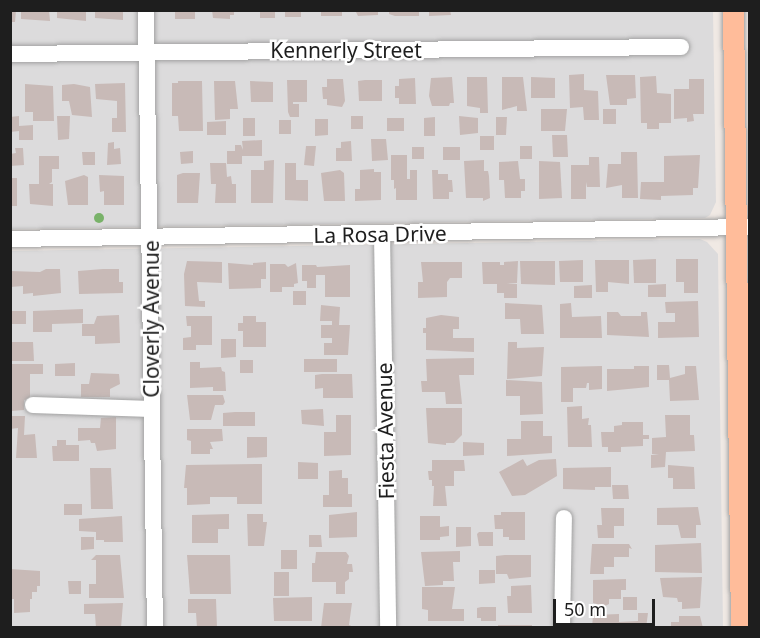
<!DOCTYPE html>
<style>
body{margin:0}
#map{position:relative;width:760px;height:638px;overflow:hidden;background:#f0e9e4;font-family:"Noto Sans",sans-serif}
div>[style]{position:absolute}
.residential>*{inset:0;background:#dcdbdc}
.building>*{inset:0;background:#c8bab7}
.roads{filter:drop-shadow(0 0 2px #a2a2a2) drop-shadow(0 0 2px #a2a2a2)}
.minor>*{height:16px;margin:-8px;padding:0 8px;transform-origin:8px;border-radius:8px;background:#fff}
.major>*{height:21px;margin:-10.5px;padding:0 10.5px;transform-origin:10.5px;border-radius:10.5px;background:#ffbc9a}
.trees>*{width:10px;height:10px;margin:-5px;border-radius:50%;background:#79b269}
span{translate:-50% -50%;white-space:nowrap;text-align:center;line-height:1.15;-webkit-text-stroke:5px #fff;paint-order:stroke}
.street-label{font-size:21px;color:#1e1e1e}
.frame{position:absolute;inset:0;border:12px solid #1e1e1e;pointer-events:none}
.scale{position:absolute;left:553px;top:599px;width:102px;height:27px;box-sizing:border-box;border:3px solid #1e1e1e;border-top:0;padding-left:8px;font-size:18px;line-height:21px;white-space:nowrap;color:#1e1e1e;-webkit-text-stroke:4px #fff;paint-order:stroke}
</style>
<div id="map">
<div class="residential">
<div style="clip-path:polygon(10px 11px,713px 11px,716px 202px,710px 215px,705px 218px,11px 229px)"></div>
<div style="clip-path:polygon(700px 239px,707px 242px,718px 254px,723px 627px,11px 627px,10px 251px)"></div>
</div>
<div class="building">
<div style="clip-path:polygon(10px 10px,16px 10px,15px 22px,10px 22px)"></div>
<div style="clip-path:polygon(21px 10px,49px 10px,50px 21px,21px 19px)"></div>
<div style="clip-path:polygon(57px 10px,86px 10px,86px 21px,57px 18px)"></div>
<div style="clip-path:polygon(95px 10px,123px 10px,123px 20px,95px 18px)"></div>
<div style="clip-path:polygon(175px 10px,195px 10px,195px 19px,175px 19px)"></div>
<div style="clip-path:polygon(212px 10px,234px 10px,234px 15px,230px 15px,230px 19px,213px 18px)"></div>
<div style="clip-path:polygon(260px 10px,275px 10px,275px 18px,260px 18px)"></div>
<div style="clip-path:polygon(285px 10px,301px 10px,301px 17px,285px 17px)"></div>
<div style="clip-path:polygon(321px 10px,342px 10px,342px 16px,321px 16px)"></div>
<div style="clip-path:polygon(355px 10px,378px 10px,378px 15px,358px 16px)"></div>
<div style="clip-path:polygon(389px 10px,419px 10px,419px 16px,395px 16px,389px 14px)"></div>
<div style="clip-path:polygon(429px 10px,450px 10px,451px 15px,429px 16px)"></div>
<div style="clip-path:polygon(584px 74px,584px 90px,598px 91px,599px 120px,584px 120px,583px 107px,570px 108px,569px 75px)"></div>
<div style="clip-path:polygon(606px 75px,635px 75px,636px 98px,627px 99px,627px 105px,610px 105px)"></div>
<div style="clip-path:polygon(656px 76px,657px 93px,671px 94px,671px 123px,659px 123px,659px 129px,647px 129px,647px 123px,641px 123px,640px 77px)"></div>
<div style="clip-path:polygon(452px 77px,454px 103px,450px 103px,449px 106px,432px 106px,429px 96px,431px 78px)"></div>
<div style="clip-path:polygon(467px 77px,487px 77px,488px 113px,480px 113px,480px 108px,467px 106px)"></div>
<div style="clip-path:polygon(502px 77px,523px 77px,527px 111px,517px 111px,517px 106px,502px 110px)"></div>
<div style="clip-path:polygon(531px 77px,555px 78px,555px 98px,531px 98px)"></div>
<div style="clip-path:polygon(415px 78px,416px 104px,399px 104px,399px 98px,395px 98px,395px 86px,399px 86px,399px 79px)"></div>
<div style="clip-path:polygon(327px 79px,343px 79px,345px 101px,342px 107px,327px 105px,327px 99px,323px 99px,322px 87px,327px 87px)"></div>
<div style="clip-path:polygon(689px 79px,704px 79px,704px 114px,693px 114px,694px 121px,687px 122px,687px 118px,674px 119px,674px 89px,689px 89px)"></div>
<div style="clip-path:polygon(287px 80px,307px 80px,307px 102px,293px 102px,293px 104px,299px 104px,299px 117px,290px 117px,288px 112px)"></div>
<div style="clip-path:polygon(365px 80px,382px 80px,382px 101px,359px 101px,358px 81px)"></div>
<div style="clip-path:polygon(178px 81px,202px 81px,203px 131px,179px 131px,178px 116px,172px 116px,172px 83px,178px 83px)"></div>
<div style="clip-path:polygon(214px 81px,235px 81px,238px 109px,230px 109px,230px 119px,215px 120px)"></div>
<div style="clip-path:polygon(250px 81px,273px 82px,273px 102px,251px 102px)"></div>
<div style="clip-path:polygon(125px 83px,126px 132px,112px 132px,112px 118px,117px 118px,117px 101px,96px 99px,95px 84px)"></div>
<div style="clip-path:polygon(25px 84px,53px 86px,54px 121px,33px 121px,33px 112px,25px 112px)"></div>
<div style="clip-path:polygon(74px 84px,90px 87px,92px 117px,72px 115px,69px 101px,62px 101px,62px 85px)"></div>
<div style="clip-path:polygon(541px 109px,567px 109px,565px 131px,541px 131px)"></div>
<div style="clip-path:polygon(603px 109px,616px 109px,616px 124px,603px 124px)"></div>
<div style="clip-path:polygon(19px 116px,19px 126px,33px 125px,33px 140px,19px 140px,19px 131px,10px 132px,10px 117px)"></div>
<div style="clip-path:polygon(57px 116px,70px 116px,69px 139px,58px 140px)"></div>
<div style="clip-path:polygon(351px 116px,363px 116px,363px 129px,351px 129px)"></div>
<div style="clip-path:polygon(459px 116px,478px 118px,478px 133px,460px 135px)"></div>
<div style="clip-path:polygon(435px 117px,435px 136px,424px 136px,424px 118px)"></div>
<div style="clip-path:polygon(496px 117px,507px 117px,506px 135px,496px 135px)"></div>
<div style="clip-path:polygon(243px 118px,255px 118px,255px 136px,243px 136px)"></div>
<div style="clip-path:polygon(387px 118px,404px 118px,404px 131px,387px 131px)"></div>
<div style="clip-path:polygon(315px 119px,328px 119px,328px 135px,315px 136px)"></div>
<div style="clip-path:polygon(279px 120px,291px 120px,291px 134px,279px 134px)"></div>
<div style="clip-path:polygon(226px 121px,226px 135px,207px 135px,207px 122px)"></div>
<div style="clip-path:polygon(552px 135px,567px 135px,568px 157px,553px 157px)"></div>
<div style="clip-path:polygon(480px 136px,494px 136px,494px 150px,480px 150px)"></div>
<div style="clip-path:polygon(371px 139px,386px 139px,388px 160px,372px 161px)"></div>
<div style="clip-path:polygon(262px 140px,262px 156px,242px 156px,242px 164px,227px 164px,227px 151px,235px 151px,235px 145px,241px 145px,243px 150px,242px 141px)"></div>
<div style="clip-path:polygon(351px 141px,352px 161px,336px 161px,336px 148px,341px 148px,341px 142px)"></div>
<div style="clip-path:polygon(114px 142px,114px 149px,120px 148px,121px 164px,107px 165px,108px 143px)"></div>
<div style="clip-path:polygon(306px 146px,316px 146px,314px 166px,304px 165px)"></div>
<div style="clip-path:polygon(520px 146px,532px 146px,532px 159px,520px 159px)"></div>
<div style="clip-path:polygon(412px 147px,424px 147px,424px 159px,412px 159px)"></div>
<div style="clip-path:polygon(443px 147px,460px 147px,460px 160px,443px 160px)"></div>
<div style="clip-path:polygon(15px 148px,23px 148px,24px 165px,10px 166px,10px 154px,16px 153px)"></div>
<div style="clip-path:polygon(193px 151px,193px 163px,181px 164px,180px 152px)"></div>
<div style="clip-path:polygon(82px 152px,95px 152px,95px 165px,83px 165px)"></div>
<div style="clip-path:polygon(621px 152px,637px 152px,638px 198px,622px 198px,622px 185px,606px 188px,608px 164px,621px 164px)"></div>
<div style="clip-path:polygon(391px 155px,407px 155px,407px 179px,410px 179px,410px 170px,417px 170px,417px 200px,396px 200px,396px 188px,394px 189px,394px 180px,391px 180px)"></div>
<div style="clip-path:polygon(700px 155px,698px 188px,693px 188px,693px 195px,661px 196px,661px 200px,640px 199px,641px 182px,664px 182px,664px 156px)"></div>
<div style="clip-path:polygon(39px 156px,59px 156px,59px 169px,52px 169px,52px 182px,49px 184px,53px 184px,53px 206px,30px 204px,29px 184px,39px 184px)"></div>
<div style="clip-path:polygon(589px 157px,599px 157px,600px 187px,587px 187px,586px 182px,586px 199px,571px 199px,571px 165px,589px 165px)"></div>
<div style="clip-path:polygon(274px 160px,273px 203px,251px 203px,251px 170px,264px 170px,264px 161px)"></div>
<div style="clip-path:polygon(484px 160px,484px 171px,488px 171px,489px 176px,490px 198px,483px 201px,483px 198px,466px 198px,464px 161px)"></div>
<div style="clip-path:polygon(518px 161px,520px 179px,525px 179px,525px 191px,521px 191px,521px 198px,505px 198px,504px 180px,499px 180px,499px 162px)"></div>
<div style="clip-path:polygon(539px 161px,560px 162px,562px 198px,539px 199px)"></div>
<div style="clip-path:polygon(210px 163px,226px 163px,227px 177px,231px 176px,232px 184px,236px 184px,236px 203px,215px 203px,216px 184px,211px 184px)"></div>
<div style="clip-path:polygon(285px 163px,296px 163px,296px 180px,308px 180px,308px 201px,285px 200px)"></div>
<div style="clip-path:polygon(374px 169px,374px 172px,381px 172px,381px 200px,355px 201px,355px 189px,360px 189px,360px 170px)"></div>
<div style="clip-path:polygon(340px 170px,344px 173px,345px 201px,324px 201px,321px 173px)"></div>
<div style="clip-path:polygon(432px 170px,438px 170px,438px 174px,448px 174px,448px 180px,452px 180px,453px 192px,449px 192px,449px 199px,433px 199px)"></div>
<div style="clip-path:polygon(183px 173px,200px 173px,198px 203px,177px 203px,177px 175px)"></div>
<div style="clip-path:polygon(84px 175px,88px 177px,88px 205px,68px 205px,65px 181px)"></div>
<div style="clip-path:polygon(99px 175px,124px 176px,124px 205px,104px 205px,104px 191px,100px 192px)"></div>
<div style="clip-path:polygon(10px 178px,17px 178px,17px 206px,10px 206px)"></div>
<div style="clip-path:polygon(656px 259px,656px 283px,634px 283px,633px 260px)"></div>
<div style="clip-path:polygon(676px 259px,698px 259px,698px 293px,684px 293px,684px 282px,676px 282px)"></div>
<div style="clip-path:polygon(583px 260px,583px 282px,560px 282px,559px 261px)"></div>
<div style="clip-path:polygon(595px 260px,629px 260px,629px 284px,608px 282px,608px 292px,596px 292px)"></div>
<div style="clip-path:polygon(187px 261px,222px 262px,222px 283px,197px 282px,199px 301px,205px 301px,205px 307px,185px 306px,184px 274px)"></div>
<div style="clip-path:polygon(518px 261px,517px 283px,506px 283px,517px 284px,517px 298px,504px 298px,504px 293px,497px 293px,497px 284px,483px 284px,482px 262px,500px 262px,500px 265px,504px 265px,504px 262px)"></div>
<div style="clip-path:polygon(520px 261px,555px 261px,555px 285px,521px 284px)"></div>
<div style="clip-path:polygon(266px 262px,266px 279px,261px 279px,261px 288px,229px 289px,228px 263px,253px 265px,253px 263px)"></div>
<div style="clip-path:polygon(421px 262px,462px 262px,462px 278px,450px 278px,447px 282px,447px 297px,418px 298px,418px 282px,423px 282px)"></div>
<div style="clip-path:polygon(296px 263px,298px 283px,294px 284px,294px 287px,282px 287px,282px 292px,270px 292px,270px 264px,285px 264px,288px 267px)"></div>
<div style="clip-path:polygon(302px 265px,316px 265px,317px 267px,350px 265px,350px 297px,325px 297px,325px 275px,316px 275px,316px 288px,307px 288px,307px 281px,302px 281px)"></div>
<div style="clip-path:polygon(46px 269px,60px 269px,61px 293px,33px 296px,33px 293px,23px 294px,23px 286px,10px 287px,10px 271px,40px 272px)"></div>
<div style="clip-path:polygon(103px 269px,119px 269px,119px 282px,123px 282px,123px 293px,79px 294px,78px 271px)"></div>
<div style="clip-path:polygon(666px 284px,666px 297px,648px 297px,648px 285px)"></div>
<div style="clip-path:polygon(592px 285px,592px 298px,574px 298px,574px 286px)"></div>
<div style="clip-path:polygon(293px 291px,306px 291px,306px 305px,293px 305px)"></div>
<div style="clip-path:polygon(698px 301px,699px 337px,658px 338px,658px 322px,675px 322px,675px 313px,666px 313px,665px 302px)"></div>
<div style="clip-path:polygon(505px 303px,542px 305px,544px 334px,521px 334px,520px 319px,505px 319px)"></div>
<div style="clip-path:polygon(571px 303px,572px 317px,601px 316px,602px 338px,560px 338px,560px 304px)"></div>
<div style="clip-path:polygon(321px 305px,340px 307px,339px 325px,350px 325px,348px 355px,324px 355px,324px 343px,332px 343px,332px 338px,321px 338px,321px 325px,332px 325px,332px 321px,320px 321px)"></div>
<div style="clip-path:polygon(83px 309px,83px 323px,52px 324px,52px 332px,33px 332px,33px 311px)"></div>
<div style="clip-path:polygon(11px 311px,26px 311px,26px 324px,11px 324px)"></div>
<div style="clip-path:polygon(607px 312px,618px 312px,621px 316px,641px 316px,641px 312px,647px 312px,649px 337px,607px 335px)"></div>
<div style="clip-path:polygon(119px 315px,120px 343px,95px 344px,95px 336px,82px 336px,82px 324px,94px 324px,97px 316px)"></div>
<div style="clip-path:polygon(441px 315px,459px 317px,459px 329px,453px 329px,453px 338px,474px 338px,474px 352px,426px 350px,426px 333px,423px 333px,423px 328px,426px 328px,426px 318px)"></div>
<div style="clip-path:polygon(186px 316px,212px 316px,212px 345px,196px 345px,196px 350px,183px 350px,183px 338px,191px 337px,191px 326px,187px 326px)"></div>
<div style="clip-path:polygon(243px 316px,256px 316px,256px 322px,266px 322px,266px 347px,243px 347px,243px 331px,238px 331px,238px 323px,243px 323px)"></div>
<div style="clip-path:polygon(221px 339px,236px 339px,236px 357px,221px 358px)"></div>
<div style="clip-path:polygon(12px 342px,33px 342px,34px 361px,12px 361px)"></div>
<div style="clip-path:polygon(508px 342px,517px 342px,517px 348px,544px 347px,542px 376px,507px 379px)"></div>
<div style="clip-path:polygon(474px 358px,474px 375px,459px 375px,462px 404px,446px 404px,445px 392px,422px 392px,421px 381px,427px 381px,426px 359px)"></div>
<div style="clip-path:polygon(304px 359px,337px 359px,337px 372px,304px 372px)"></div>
<div style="clip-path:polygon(240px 360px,253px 360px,253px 373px,240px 373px)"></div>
<div style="clip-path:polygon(190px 362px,200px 362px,200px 368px,221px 367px,222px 371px,225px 372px,226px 391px,213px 391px,213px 387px,190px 388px)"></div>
<div style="clip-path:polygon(75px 363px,75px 376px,55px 376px,55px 364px)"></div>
<div style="clip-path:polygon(10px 364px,43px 364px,43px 374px,30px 374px,30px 399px,24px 400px,24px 410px,11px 411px)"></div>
<div style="clip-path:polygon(657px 365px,669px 365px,670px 378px,685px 374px,685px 366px,696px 366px,699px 400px,670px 401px,669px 380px,657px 380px)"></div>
<div style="clip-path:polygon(602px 366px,602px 389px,589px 390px,589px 383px,587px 383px,586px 388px,573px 388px,573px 402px,561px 402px,561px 367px)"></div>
<div style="clip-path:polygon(634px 366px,649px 366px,649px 387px,607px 391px,607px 369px,634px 369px)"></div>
<div style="clip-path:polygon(91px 373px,119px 374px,120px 384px,110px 389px,110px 397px,81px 397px,81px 384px,89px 384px)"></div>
<div style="clip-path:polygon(322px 374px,352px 374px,353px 398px,323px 398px,323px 388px,315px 389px,315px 375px)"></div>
<div style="clip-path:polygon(506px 380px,542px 382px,543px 414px,520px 415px,520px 396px,506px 396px)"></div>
<div style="clip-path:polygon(187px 395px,223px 395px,225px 402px,223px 405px,215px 405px,211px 420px,190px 420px)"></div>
<div style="clip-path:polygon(582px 406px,582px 419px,589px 418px,588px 425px,591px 425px,592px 447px,568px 447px,567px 407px)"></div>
<div style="clip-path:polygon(426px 408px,462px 408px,462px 435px,454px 443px,446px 443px,446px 445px,428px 443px)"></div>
<div style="clip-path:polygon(323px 409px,324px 426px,302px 424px,301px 410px)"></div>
<div style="clip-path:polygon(235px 412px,255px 412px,255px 426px,223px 426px,223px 413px)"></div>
<div style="clip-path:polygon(336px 415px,351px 415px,351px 455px,324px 456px,324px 432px,336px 432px)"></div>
<div style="clip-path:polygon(665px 415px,690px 415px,690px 435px,694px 435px,695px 451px,666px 452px,665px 467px,651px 468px,651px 455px,659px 455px,652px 454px,652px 438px,666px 437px)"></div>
<div style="clip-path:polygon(10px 416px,25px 416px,24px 435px,35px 434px,37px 458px,16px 458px,18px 428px,10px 429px)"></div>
<div style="clip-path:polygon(116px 417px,116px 449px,97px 451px,95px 443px,91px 443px,90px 440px,78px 441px,78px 428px,100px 428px,101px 418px)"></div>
<div style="clip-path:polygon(521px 421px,543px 421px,543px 436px,552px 436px,552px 453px,507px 456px,507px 439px,521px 439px)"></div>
<div style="clip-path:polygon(622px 422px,643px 422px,643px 435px,649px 435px,649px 439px,643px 439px,643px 446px,621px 447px,621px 452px,608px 452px,608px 447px,602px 447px,601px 432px,614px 432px,614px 426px,622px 425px)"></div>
<div style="clip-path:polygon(187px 429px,222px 429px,223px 441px,210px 442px,213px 449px,210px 449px,210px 454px,191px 454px,191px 441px,187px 440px)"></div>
<div style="clip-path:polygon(247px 437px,267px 437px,267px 457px,247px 458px)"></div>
<div style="clip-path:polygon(57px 440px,66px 440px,66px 445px,79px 445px,79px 461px,53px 461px,52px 446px,57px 446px)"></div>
<div style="clip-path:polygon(463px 442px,484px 443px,484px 455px,463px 456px)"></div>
<div style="clip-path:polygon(523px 459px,527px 466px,539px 460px,556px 459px,557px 476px,525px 495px,512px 496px,499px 472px)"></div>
<div style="clip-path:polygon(432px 460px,464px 460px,465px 471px,454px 471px,454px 486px,445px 486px,447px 506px,433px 506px,434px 486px,432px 486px,432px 480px,429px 480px,428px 471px,432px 471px)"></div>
<div style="clip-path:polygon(298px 462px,318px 463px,318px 479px,298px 479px)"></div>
<div style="clip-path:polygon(262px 464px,262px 504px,237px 504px,237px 497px,210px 497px,210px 504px,187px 505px,187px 488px,184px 488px,186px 465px)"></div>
<div style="clip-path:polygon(668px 465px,694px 467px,695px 489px,673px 489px,673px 478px,668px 478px)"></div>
<div style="clip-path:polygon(611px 467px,611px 487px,595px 487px,595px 490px,563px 489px,563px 468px)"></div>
<div style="clip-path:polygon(90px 468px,111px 468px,113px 509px,91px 509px)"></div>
<div style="clip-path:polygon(342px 470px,342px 478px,348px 478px,348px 494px,352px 494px,352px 507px,323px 507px,323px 495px,329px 495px,329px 471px)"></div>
<div style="clip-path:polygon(612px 485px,628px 485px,629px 499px,613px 499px)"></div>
<div style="clip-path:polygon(64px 504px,82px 504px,82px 515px,64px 515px)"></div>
<div style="clip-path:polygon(698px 507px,701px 525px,696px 525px,696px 538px,681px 538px,678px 525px,657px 525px,657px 508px)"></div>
<div style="clip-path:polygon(601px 508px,624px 508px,624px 526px,614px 526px,614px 538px,598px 538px,597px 525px,602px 525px)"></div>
<div style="clip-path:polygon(357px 512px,357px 537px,329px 538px,329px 515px)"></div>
<div style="clip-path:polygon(501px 512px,525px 512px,525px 540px,509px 540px,509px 537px,503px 537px,503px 529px,495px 529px,494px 515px,501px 515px)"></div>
<div style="clip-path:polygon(229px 514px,229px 529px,218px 529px,218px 543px,192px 543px,192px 515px)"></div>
<div style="clip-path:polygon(247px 514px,263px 514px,263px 522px,267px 522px,264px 546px,248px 546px)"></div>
<div style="clip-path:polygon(122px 516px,123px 542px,104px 542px,104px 540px,96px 540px,96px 532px,79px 531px,79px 519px)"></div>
<div style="clip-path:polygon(420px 516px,440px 516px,440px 527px,449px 526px,449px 536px,440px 537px,440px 540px,420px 540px)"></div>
<div style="clip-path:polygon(456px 527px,471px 527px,471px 546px,456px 547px)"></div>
<div style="clip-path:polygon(479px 532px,493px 532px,493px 546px,479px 546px,477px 534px)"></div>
<div style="clip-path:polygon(309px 535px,321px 535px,322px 547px,309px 547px)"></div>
<div style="clip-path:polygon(81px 537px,94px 537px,94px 549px,81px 550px)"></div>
<div style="clip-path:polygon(701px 543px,702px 573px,655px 572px,655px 545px)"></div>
<div style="clip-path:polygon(592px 544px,629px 544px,632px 549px,629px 548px,629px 557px,614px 557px,614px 567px,604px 567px,604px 574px,590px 574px)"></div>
<div style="clip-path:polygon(281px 550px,297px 550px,297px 569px,281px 569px)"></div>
<div style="clip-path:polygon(460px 551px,460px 562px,453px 562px,454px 581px,443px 581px,443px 585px,425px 586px,421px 552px)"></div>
<div style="clip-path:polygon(316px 552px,346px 552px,349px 556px,347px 564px,352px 564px,353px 572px,349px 572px,349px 579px,345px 582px,345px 594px,336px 594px,336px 582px,312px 582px,312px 563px,315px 563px)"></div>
<div style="clip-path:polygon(96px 555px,120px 555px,124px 598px,89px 598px,89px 584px,96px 584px,96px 560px,91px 560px)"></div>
<div style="clip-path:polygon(187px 555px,230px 555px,231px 594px,190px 594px)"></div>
<div style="clip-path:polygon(505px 555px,531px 555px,531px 577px,509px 579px,507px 574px,496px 574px,496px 556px)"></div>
<div style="clip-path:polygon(10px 569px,40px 571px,40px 586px,37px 586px,37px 592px,32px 592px,32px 599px,30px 599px,30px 612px,14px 613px,14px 599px,11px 599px)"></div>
<div style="clip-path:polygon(479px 570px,495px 570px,495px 583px,479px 584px)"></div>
<div style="clip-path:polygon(274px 572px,289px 572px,289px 596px,274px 596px)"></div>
<div style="clip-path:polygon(702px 577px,700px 608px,682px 609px,682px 602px,678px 602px,677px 598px,663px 597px,660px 578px)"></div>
<div style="clip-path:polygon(626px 579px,626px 590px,621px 590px,621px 599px,609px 599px,609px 604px,605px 606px,593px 603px,593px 580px)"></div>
<div style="clip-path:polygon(68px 581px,81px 581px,81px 594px,69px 594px)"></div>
<div style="clip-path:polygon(531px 585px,532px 613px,508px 613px,507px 596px,511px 596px,511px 586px)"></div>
<div style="clip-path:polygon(422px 587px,455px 587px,452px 609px,464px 609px,464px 621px,428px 621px,428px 610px,422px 609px)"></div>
<div style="clip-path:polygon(312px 597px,312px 621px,274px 621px,273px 598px)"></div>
<div style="clip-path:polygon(623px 597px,637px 597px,637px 610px,623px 610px)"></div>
<div style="clip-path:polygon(188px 599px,216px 599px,217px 628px,197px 628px,196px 613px,188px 613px)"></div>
<div style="clip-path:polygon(123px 603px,121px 628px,96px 628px,95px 614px,84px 614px,84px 604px)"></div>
<div style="clip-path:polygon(324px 603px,352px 603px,349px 625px,356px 628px,321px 628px)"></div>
<div style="clip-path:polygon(481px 607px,496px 607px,496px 621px,481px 621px,481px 618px,477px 618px,477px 608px)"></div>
<div style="clip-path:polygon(638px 613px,648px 613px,646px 628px,592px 628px,593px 615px,619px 614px,619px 622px,638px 621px)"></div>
<div style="clip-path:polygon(679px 616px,700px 616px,703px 628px,671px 628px,671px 622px,679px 622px)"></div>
<div style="clip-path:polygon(498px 625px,532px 625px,532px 628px,498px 628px)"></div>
</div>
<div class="roads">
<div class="minor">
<div style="left:146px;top:10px;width:618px;rotate:89.17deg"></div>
<div style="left:10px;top:54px;width:671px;rotate:-0.6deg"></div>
<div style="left:382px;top:234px;width:394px;rotate:89.1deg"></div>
<div style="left:10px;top:239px;width:740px;rotate:-0.93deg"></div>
<div style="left:33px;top:405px;width:118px;rotate:1.9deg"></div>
<div style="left:562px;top:628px;width:110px;rotate:-89deg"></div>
</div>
<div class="major">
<div style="left:733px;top:10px;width:618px;rotate:89.26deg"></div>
</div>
</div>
<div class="trees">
<div style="left:99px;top:218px"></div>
</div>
<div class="street-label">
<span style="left:346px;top:50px">Kennerly Street</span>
<span style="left:380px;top:234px;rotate:-1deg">La Rosa Drive</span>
<span style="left:151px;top:319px;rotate:-90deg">Cloverly Avenue</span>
<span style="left:385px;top:431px;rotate:-91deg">Fiesta Avenue</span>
</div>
<div class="frame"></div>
<div class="scale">50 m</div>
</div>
